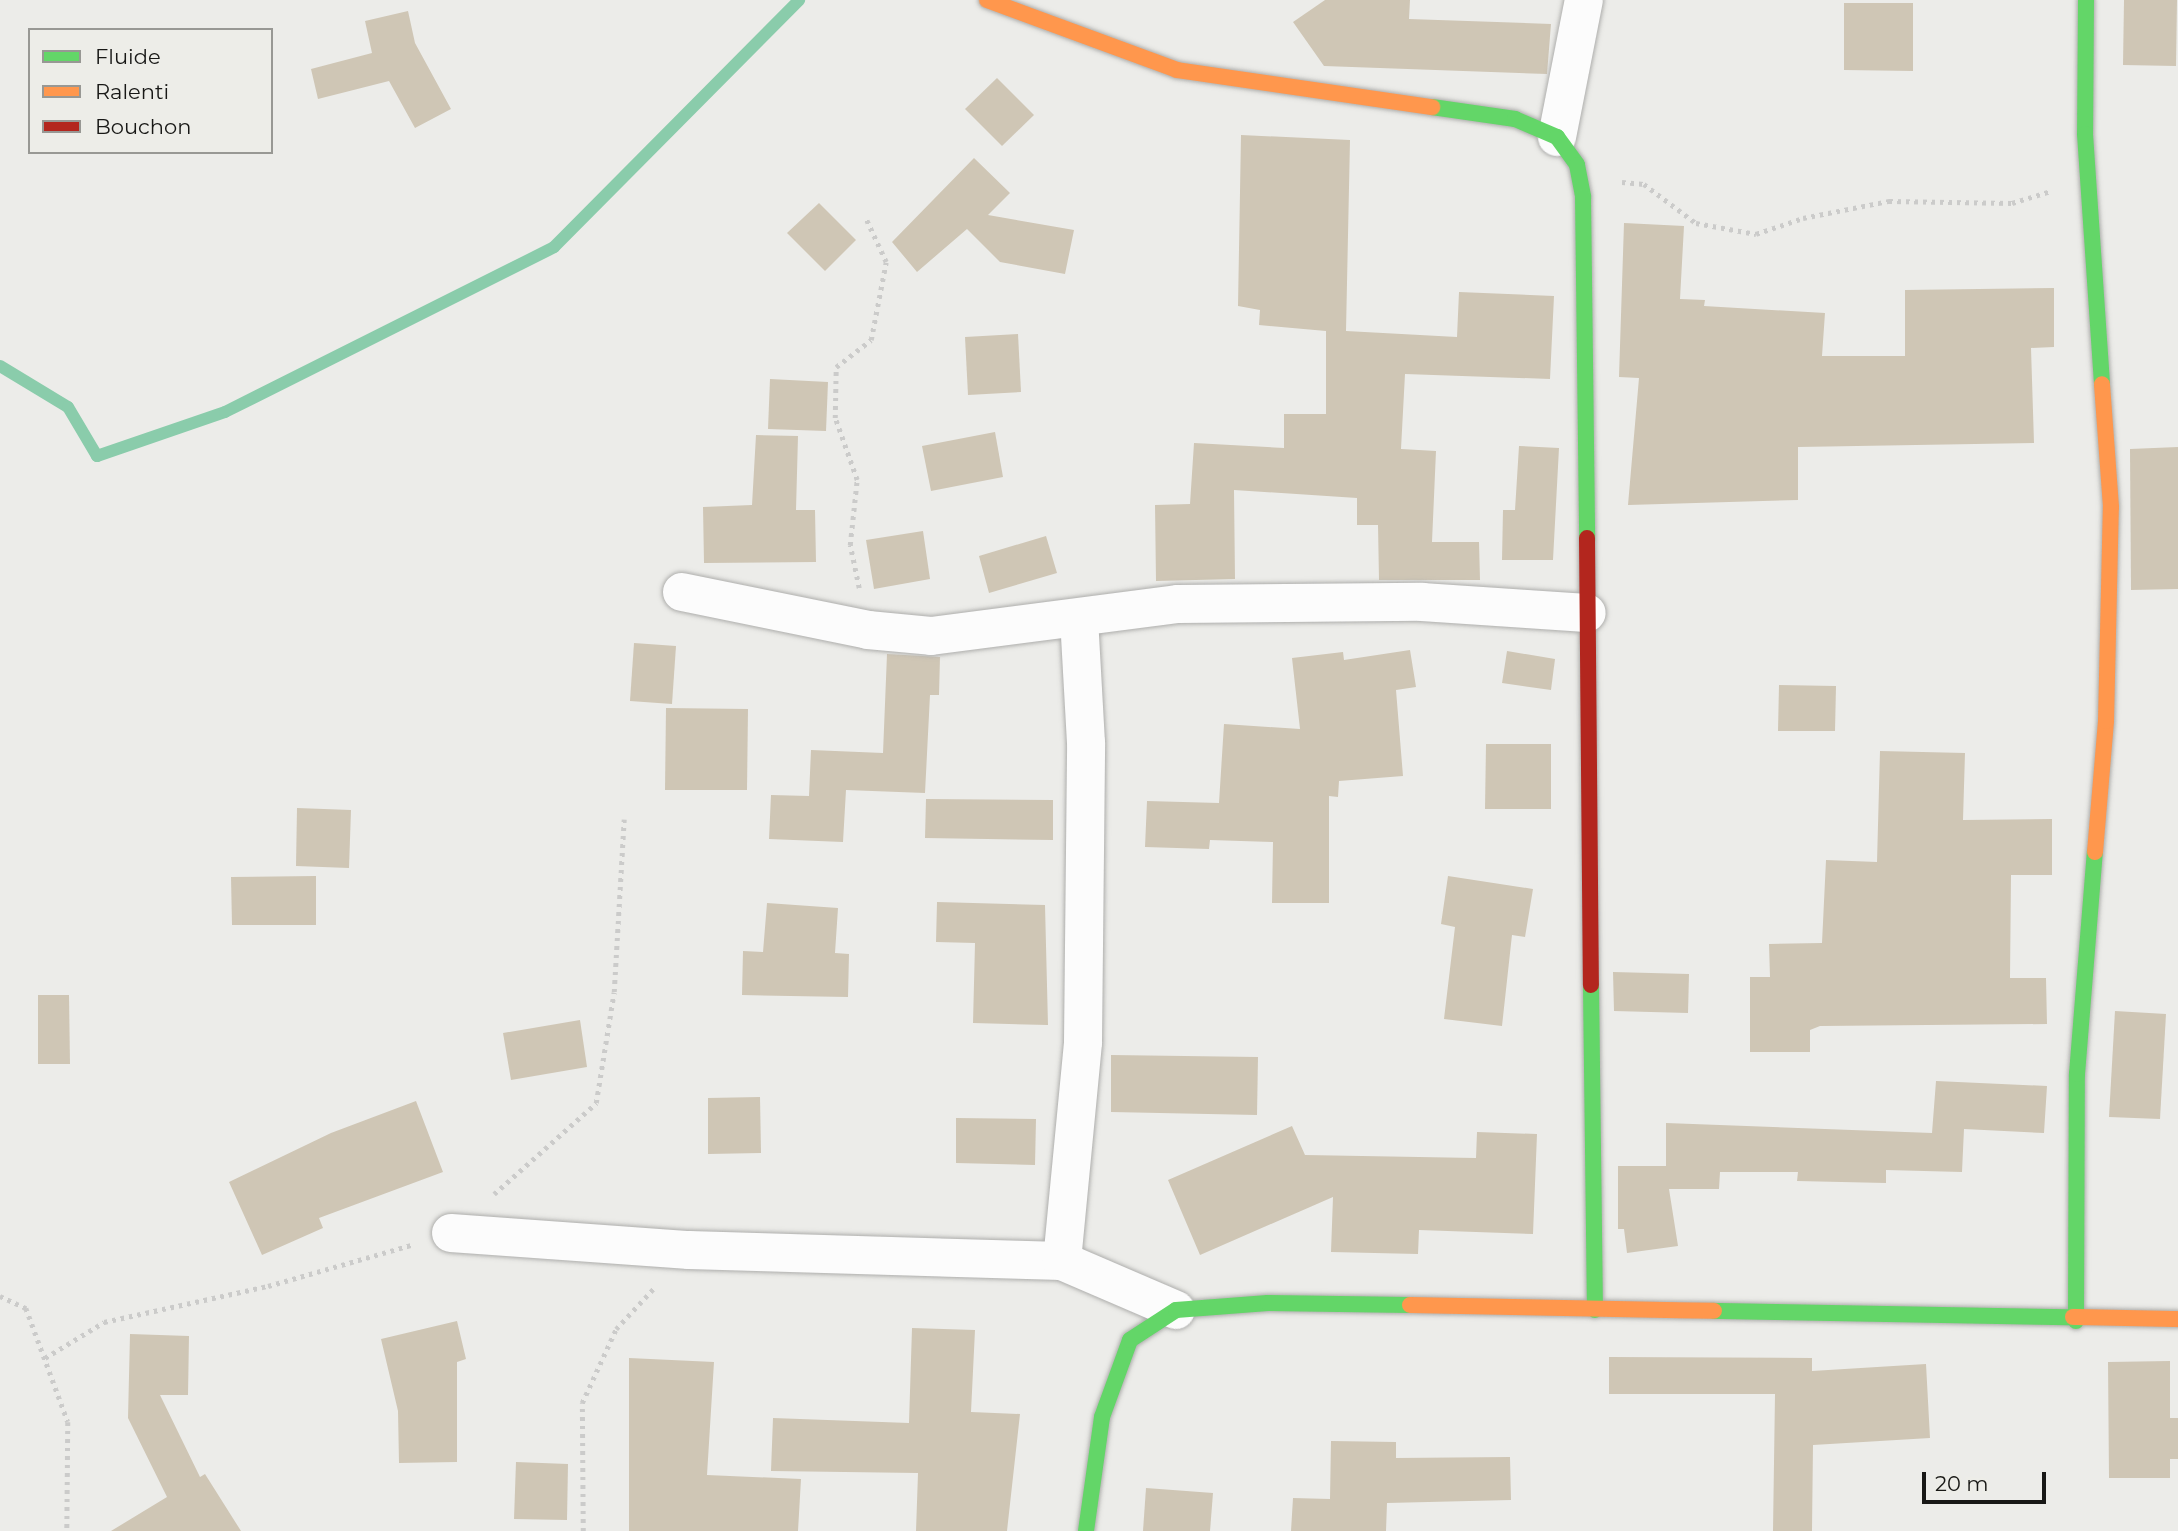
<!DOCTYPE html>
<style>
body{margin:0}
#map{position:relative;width:2178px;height:1531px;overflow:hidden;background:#ecece9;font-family:Montserrat,sans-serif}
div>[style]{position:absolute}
.stream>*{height:12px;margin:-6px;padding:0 6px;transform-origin:6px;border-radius:6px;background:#8accab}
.building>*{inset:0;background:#cfc6b5}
.path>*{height:4.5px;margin-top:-2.25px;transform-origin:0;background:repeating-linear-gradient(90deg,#cbcbca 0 3.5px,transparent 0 8.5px)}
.roads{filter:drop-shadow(0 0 2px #aeaeac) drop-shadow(0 0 2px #aeaeac)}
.street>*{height:38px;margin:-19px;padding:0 19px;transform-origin:19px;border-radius:19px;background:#fcfcfc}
.fast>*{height:16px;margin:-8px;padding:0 8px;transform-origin:8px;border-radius:8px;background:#63d668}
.slow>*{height:16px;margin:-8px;padding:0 8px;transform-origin:8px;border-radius:8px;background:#ff974d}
.jam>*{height:16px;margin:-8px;padding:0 8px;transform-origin:8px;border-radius:8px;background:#b3261e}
span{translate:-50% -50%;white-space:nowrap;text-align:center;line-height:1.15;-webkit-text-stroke:6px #edede8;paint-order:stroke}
.legend{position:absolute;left:28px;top:28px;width:245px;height:126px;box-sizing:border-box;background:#edede8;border:2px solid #989894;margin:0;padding:9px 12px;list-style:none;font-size:21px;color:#181816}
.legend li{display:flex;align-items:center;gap:14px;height:35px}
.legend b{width:35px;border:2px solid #989894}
.scale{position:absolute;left:1922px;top:1472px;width:124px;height:32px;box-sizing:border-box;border:4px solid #181816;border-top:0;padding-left:9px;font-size:21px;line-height:24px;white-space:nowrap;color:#181816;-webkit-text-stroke:5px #edede8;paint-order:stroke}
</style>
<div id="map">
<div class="stream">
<div style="left:0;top:366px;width:79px;rotate:31.1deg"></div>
<div style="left:68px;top:407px;width:57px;rotate:59.4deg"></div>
<div style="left:97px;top:456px;width:135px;rotate:-19deg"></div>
<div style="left:225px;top:412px;width:368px;rotate:-26.6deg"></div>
<div style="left:554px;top:247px;width:348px;rotate:-45.2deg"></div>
</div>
<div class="building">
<div style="clip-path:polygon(1325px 0,1410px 0,1409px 19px,1551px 24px,1547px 74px,1324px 66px,1293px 22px)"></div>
<div style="clip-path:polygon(2124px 0,2177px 0,2176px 66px,2123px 65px)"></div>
<div style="clip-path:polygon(1844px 3px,1913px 3px,1913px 71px,1844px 70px)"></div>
<div style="clip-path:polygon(408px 11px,415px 43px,451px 109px,415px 128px,389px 81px,318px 99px,311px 69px,372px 53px,365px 21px)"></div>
<div style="clip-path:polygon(997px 78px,1034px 115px,1002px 146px,965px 109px)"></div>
<div style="clip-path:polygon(1241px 135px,1350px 140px,1346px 331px,1457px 337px,1459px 292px,1554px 296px,1550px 379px,1405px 374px,1401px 449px,1436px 451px,1432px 542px,1479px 542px,1480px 580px,1379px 580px,1378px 525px,1357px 525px,1357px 498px,1234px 490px,1235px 579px,1156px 581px,1155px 505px,1190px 504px,1194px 443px,1284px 448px,1284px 414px,1326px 414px,1326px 331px,1259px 325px,1260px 310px,1238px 306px)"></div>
<div style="clip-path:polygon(974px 158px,1010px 193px,988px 215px,1074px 230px,1065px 274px,1000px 262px,967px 229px,917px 272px,892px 242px)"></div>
<div style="clip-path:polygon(819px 203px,856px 240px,825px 271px,787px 233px)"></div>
<div style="clip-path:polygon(1624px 223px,1684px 226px,1680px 299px,1705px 300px,1704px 306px,1825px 313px,1822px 356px,1905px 356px,1905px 290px,2054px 288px,2054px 347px,2031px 348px,2034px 443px,1798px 447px,1798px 500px,1628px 505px,1639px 378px,1619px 377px)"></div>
<div style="clip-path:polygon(1018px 334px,1021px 392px,968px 395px,965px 337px)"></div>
<div style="clip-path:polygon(770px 379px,828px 382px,826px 431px,768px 429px)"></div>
<div style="clip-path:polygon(995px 432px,1003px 477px,931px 491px,922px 446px)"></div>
<div style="clip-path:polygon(756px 435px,798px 436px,796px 510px,815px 510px,816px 562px,704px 563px,703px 507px,752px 505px)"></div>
<div style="clip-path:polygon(1519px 446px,1559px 448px,1553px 560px,1502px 560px,1503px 510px,1515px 510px)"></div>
<div style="clip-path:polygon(2178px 447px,2178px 589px,2131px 590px,2130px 449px)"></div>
<div style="clip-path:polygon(923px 531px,930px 579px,874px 589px,866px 540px)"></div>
<div style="clip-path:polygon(1046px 536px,1057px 573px,989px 593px,979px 556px)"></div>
<div style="clip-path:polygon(634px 643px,676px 646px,672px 704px,630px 701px)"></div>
<div style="clip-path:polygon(1410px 650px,1416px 687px,1396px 690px,1403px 776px,1339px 781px,1338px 797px,1329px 796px,1329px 903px,1272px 903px,1273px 842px,1210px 840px,1209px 849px,1145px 847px,1147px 801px,1219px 803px,1224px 724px,1300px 729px,1292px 658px,1343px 652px,1344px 660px)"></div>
<div style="clip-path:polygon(1507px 651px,1555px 659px,1551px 690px,1502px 683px)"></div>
<div style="clip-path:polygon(887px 654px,940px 657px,939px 695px,930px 695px,925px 793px,846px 790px,843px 842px,769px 839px,771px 795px,809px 796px,811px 750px,883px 753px)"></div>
<div style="clip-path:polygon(1779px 685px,1836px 686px,1835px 731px,1778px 731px)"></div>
<div style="clip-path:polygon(666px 708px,748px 709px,747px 790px,665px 790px)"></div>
<div style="clip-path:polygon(1486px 744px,1551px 744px,1551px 809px,1485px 809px)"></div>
<div style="clip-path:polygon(1880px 751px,1965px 753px,1963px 820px,2052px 819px,2052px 875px,2011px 875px,2010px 978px,2046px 978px,2047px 1024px,1820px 1026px,1810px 1030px,1810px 1052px,1750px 1052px,1750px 977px,1770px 977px,1769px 944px,1822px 943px,1826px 860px,1877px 862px)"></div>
<div style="clip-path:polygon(926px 799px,1053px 800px,1053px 840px,925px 838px)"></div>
<div style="clip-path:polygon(297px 808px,351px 810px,349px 868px,296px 866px)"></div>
<div style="clip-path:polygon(316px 876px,316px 925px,232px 925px,231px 877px)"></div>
<div style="clip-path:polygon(1448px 876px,1533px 889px,1525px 937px,1512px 935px,1502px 1026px,1444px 1019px,1455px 927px,1441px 924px)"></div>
<div style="clip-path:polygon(937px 902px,1045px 905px,1048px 1025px,973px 1023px,975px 943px,936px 942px)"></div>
<div style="clip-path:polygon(767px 903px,838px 908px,835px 953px,849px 954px,848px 997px,742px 995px,743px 951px,763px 952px)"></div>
<div style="clip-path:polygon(1613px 972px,1689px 974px,1688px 1013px,1614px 1011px)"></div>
<div style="clip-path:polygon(38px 995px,69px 995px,70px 1064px,38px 1064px)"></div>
<div style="clip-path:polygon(2115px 1011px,2166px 1014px,2160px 1119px,2109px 1117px)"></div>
<div style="clip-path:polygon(580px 1020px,587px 1067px,511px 1080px,503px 1033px)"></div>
<div style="clip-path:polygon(1111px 1055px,1258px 1057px,1257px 1115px,1111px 1112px)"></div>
<div style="clip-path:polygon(1936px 1081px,2047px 1086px,2044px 1133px,1964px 1129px,1962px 1172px,1886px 1170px,1886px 1183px,1797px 1181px,1798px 1172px,1720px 1172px,1719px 1189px,1669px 1189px,1678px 1246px,1627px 1253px,1624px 1229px,1618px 1229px,1618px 1166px,1666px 1166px,1666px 1123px,1932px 1133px)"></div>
<div style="clip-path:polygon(760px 1097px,761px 1153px,708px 1154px,708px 1098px)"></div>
<div style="clip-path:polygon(416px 1101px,443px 1172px,319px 1218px,323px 1228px,262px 1255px,229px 1182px,331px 1133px)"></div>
<div style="clip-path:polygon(956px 1118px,1036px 1119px,1035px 1165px,956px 1163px)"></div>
<div style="clip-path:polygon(1292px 1126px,1305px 1155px,1476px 1158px,1477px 1132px,1537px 1134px,1533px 1234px,1419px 1230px,1418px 1254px,1331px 1252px,1333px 1197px,1200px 1255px,1168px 1180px)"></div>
<div style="clip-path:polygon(457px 1321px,466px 1359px,457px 1362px,457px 1462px,399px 1463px,398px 1411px,381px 1339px)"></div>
<div style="clip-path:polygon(912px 1328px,975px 1330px,971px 1412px,1020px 1414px,1007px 1531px,916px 1531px,918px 1473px,771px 1471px,773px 1418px,909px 1423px)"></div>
<div style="clip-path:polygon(130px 1334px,189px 1336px,188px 1395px,160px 1395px,200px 1477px,205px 1474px,241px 1531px,111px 1531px,167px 1497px,128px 1418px)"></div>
<div style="clip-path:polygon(1609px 1357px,1812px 1358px,1812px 1371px,1926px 1364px,1930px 1438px,1813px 1445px,1812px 1531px,1773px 1531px,1775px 1394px,1609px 1394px)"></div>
<div style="clip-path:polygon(629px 1358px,714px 1362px,707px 1475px,801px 1479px,798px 1531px,629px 1531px)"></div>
<div style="clip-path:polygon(2170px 1361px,2170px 1418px,2178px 1418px,2178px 1459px,2170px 1459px,2170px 1478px,2109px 1478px,2108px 1362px)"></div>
<div style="clip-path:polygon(1331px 1441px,1396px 1442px,1396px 1458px,1510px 1457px,1511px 1500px,1387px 1503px,1386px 1531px,1291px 1531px,1293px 1498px,1330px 1499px)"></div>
<div style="clip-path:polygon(516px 1462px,568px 1464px,567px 1520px,514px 1519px)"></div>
<div style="clip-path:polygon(1146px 1488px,1213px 1493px,1210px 1531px,1143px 1531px)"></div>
</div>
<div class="path">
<div style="left:1622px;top:182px;width:22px;rotate:5deg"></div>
<div style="left:1644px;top:184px;width:65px;rotate:36.9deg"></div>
<div style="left:1696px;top:223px;width:61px;rotate:10.4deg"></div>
<div style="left:1756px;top:234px;width:50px;rotate:-18.8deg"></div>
<div style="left:1803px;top:218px;width:88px;rotate:-11.2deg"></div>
<div style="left:1889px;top:201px;width:123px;rotate:0.9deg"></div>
<div style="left:2012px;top:203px;width:41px;rotate:-17.1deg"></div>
<div style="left:859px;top:588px;width:44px;rotate:-101.8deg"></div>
<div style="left:850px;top:545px;width:65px;rotate:-83.9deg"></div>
<div style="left:857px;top:480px;width:66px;rotate:-109.5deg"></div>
<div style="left:835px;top:418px;width:51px;rotate:-88.9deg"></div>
<div style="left:836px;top:367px;width:44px;rotate:-37.6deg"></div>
<div style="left:871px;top:340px;width:79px;rotate:-79.1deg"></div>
<div style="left:886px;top:262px;width:50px;rotate:-115deg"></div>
<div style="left:494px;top:1194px;width:137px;rotate:-41.7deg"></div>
<div style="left:596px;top:1103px;width:112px;rotate:-80.8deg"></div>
<div style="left:614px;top:992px;width:173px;rotate:-86.7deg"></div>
<div style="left:0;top:1296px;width:29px;rotate:25deg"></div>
<div style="left:26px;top:1308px;width:121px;rotate:69.8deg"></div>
<div style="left:68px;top:1422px;width:109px;rotate:90.5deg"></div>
<div style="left:45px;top:1358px;width:69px;rotate:-31.4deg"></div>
<div style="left:104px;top:1322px;width:168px;rotate:-12.4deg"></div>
<div style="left:268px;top:1286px;width:152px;rotate:-16deg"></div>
<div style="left:583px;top:1531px;width:128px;rotate:-90.4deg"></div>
<div style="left:582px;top:1403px;width:81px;rotate:-65.3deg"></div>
<div style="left:616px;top:1329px;width:57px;rotate:-47.1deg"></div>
</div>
<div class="roads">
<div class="street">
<div style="left:1557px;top:137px;width:140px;rotate:-78.9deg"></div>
<div style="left:682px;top:592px;width:190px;rotate:11.5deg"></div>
<div style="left:868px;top:630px;width:63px;rotate:5.4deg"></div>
<div style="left:931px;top:636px;width:249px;rotate:-7.4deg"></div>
<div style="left:1178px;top:604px;width:244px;rotate:-0.5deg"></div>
<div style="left:1422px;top:602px;width:165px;rotate:3.8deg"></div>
<div style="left:451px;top:1233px;width:239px;rotate:4.1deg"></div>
<div style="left:689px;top:1250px;width:373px;rotate:1.7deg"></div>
<div style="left:1062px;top:1261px;width:124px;rotate:23.3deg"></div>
<div style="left:1062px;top:1261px;width:220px;rotate:-84.5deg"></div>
<div style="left:1083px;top:1042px;width:299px;rotate:-89.4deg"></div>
<div style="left:1086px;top:743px;width:124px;rotate:-93.2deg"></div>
</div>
<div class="fast">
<div style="left:2086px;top:0;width:134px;rotate:90.4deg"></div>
<div style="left:2085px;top:134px;width:251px;rotate:86.1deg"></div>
<div style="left:1432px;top:107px;width:84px;rotate:8.2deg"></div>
<div style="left:1515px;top:119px;width:46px;rotate:23.2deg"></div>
<div style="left:1557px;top:137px;width:34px;rotate:54deg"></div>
<div style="left:1577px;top:165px;width:33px;rotate:79deg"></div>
<div style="left:1583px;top:197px;width:341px;rotate:89.3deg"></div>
<div style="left:1591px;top:985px;width:325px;rotate:89.3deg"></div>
<div style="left:1714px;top:1311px;width:359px;rotate:1deg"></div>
<div style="left:2076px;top:1321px;width:247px;rotate:-89.8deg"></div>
<div style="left:2077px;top:1074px;width:223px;rotate:-85.4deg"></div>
<div style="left:1086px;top:1531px;width:115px;rotate:-82deg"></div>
<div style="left:1102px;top:1417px;width:82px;rotate:-70deg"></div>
<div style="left:1130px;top:1340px;width:55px;rotate:-33.1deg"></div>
<div style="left:1176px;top:1310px;width:92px;rotate:-4.4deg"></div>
<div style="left:1268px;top:1303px;width:142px;rotate:0.8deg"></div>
</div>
<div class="slow">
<div style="left:987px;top:0;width:202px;rotate:20.2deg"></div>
<div style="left:1177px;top:70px;width:258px;rotate:8.3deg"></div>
<div style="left:2095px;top:852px;width:131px;rotate:-85.2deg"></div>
<div style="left:2106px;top:721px;width:214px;rotate:-88.7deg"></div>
<div style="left:2111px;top:507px;width:123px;rotate:-94.2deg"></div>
<div style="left:1410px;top:1305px;width:304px;rotate:1.1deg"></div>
<div style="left:2073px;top:1317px;width:105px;rotate:1.1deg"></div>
</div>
<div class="jam">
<div style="left:1587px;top:538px;width:447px;rotate:89.5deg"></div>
</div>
</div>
<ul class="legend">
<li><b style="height:9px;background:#63d668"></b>Fluide</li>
<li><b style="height:9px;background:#ff974d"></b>Ralenti</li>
<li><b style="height:9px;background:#b3261e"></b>Bouchon</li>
</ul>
<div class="scale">20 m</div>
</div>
